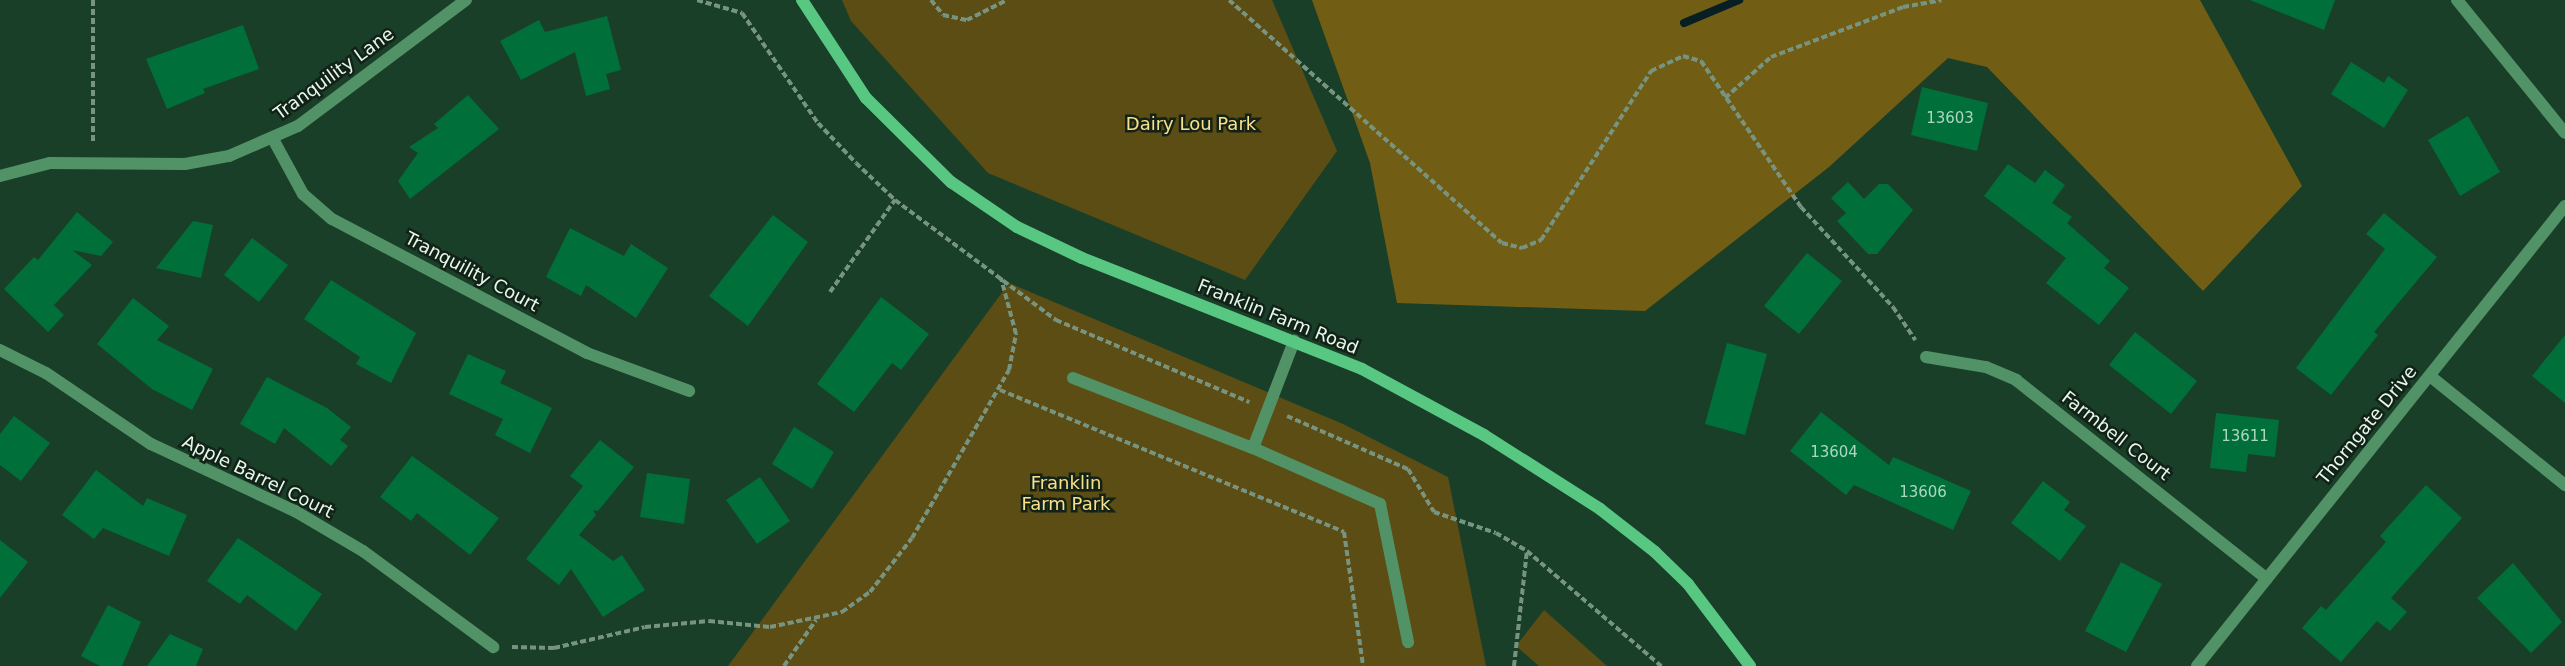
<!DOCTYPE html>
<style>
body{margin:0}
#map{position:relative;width:2565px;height:666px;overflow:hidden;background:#1a3f28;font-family:"DejaVu Sans",sans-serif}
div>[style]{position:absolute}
.green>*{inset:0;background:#5c4d15}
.forest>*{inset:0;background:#715e14}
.stream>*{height:8px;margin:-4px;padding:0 4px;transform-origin:4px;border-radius:4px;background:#071e23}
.building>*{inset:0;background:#006f3a}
.path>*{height:4px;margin-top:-2px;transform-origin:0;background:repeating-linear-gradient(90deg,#779481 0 6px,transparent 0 9px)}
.service>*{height:12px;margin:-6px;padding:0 6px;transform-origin:6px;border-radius:6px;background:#519367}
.minor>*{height:12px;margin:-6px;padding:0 6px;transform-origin:6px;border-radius:6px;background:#519367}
.secondary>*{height:12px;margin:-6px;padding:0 6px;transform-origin:6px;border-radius:6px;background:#57c781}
span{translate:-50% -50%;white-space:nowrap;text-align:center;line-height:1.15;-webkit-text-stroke:5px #122217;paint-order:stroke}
.number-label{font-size:15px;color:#acd6be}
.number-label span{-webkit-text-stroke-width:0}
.street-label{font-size:18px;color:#e5f9ea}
.park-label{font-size:18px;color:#f9e08a}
</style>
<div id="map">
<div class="green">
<div style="clip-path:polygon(842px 0,1272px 0,1337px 151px,1245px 280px,988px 173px,851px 21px)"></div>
<div style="clip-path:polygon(1009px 283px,1343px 424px,1448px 477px,1486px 666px,728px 666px)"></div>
<div style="clip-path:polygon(1544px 610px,1607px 666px,1539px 666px,1516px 646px)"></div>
</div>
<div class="forest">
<div style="clip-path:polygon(1312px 0,2200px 0,2302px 186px,2203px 291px,1987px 67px,1948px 58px,1829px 167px,1645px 311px,1397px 303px,1370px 163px)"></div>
</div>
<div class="stream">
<div style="left:1684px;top:23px;width:60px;rotate:-22.7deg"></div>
</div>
<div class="building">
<div style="clip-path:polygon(2250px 0,2335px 0,2324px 30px)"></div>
<div style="clip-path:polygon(607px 16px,621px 70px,606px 74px,610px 89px,586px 96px,575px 52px,521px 80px,500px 41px,539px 20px,545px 32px)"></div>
<div style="clip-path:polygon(243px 25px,259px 69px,203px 89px,205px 93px,167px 109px,146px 59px)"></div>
<div style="clip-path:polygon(2351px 62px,2384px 83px,2388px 76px,2408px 90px,2384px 128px,2331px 94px)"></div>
<div style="clip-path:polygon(1922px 87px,1988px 103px,1977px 151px,1911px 135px)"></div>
<div style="clip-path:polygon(468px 95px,499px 129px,410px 199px,398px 181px,418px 153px,409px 147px,438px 128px,434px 124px)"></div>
<div style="clip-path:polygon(2468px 116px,2500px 172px,2460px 196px,2428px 140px)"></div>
<div style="clip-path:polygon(2008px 164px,2035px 183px,2045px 170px,2065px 185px,2052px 203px,2072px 217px,2067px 223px,2110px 261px,2104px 268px,2129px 288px,2099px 325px,2046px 283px,2066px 258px,1984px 196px)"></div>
<div style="clip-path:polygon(1848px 182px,1864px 199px,1879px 184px,1888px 184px,1913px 210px,1877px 254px,1868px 254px,1837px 221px,1846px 213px,1831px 198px)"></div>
<div style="clip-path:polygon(77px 212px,113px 242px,101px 256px,72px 250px,92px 265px,54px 305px,64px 315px,48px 332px,4px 289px,34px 257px,38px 260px)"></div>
<div style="clip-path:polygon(2384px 213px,2437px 257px,2374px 332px,2378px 335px,2331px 395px,2296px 368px,2385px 249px,2366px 234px)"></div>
<div style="clip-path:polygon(773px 215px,808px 242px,748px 326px,709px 296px)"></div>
<div style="clip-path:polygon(193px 221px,213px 225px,201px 278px,156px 268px)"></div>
<div style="clip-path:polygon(570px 228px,624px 256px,631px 244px,668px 268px,636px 318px,586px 285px,581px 296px,546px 277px)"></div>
<div style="clip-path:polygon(252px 238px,288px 265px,259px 302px,224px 275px)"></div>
<div style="clip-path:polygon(1807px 253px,1842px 281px,1799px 334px,1764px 306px)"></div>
<div style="clip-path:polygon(331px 280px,416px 333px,391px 383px,356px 364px,360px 357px,304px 319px)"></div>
<div style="clip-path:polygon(881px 297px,929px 334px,901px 370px,892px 363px,854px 412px,817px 384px)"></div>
<div style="clip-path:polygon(133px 298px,169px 326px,157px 340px,213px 369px,192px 410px,152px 389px,97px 344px)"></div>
<div style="clip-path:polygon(2135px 332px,2197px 381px,2171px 414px,2109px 365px)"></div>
<div style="clip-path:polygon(2565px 335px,2565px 403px,2532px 376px)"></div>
<div style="clip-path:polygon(1727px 343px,1767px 354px,1745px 435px,1705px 424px)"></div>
<div style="clip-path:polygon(468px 354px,506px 371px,500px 383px,552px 408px,530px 453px,495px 435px,503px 419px,449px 394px)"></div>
<div style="clip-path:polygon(267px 377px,327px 408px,351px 427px,340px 440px,348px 446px,331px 466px,284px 428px,275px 444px,240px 424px)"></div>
<div style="clip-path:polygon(1821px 412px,1889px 465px,1893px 457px,1971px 491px,1953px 530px,1854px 485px,1846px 495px,1790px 451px)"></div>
<div style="clip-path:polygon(2216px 413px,2279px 420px,2275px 457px,2248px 454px,2246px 472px,2210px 468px)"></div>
<div style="clip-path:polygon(14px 416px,50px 443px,21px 481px,0 465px,0 434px)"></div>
<div style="clip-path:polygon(794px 427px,834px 452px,812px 489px,772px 464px)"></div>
<div style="clip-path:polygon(600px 440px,634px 467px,598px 511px,593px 510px,596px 515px,579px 535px,613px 561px,622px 555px,645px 590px,603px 617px,571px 569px,559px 585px,526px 559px,583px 486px,570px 476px)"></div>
<div style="clip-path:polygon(412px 456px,499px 518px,470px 555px,417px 513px,411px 521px,380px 497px)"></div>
<div style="clip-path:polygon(96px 470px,143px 506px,147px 498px,187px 515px,169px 556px,103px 528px,94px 539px,62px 515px)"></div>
<div style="clip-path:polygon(647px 473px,690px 479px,684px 524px,640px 517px)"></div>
<div style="clip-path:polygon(760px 477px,790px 521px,757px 544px,726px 500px)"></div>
<div style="clip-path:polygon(2043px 481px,2070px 502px,2064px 510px,2086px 526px,2060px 561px,2011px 523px)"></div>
<div style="clip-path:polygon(2426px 485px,2462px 518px,2391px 598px,2407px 612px,2390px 631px,2377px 621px,2341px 662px,2302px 628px,2321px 606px,2326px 610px,2386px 542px,2380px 536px)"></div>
<div style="clip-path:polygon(238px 538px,322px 594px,296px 631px,247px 595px,240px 604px,207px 581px)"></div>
<div style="clip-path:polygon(0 540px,28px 562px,0 598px)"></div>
<div style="clip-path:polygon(2121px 562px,2162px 584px,2126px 652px,2085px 631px)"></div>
<div style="clip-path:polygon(2513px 563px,2562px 622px,2531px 653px,2477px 598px)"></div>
<div style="clip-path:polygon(108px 605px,141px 622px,122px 666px,100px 666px,81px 656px)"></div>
<div style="clip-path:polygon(170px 634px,203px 649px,196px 666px,147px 666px)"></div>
</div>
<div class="path">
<div style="left:93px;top:0;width:144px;rotate:90deg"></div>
<div style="left:697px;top:0;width:47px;rotate:16.1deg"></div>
<div style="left:742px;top:13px;width:134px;rotate:55.4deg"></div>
<div style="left:818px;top:123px;width:55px;rotate:46.5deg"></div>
<div style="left:856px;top:163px;width:54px;rotate:43.5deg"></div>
<div style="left:895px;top:200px;width:201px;rotate:36.7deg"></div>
<div style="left:1056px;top:320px;width:210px;rotate:23deg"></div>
<div style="left:931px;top:0;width:19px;rotate:51deg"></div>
<div style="left:943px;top:15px;width:25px;rotate:12deg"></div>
<div style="left:967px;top:20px;width:45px;rotate:-26.6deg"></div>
<div style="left:1229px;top:0;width:365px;rotate:41.7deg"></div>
<div style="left:1502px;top:243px;width:21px;rotate:14deg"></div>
<div style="left:1522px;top:248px;width:21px;rotate:-23deg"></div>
<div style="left:1541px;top:240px;width:202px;rotate:-56.9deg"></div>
<div style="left:1651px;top:71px;width:35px;rotate:-25deg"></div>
<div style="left:1683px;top:56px;width:19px;rotate:16deg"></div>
<div style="left:1701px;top:61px;width:177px;rotate:55.6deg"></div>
<div style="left:1801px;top:207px;width:136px;rotate:47.4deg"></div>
<div style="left:1893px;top:307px;width:40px;rotate:56deg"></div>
<div style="left:1725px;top:98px;width:62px;rotate:-41.7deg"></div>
<div style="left:1771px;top:57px;width:141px;rotate:-20.7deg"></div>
<div style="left:1903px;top:7px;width:39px;rotate:-10deg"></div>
<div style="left:830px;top:292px;width:113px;rotate:-54.8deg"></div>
<div style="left:1000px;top:390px;width:372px;rotate:22.4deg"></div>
<div style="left:1344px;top:532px;width:135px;rotate:81.9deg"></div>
<div style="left:1287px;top:416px;width:132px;rotate:23.7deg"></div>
<div style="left:1408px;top:469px;width:50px;rotate:58.8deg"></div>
<div style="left:1434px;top:512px;width:65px;rotate:18.7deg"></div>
<div style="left:1496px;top:533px;width:36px;rotate:30deg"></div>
<div style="left:1527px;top:551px;width:177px;rotate:40.6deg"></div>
<div style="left:512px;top:647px;width:42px;rotate:1.4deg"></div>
<div style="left:554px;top:648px;width:93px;rotate:-13deg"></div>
<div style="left:645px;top:627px;width:64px;rotate:-5.4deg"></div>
<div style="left:709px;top:621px;width:61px;rotate:5.6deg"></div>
<div style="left:770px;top:627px;width:74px;rotate:-11.8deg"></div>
<div style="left:842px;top:612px;width:34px;rotate:-36deg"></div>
<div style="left:870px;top:592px;width:68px;rotate:-52.1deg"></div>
<div style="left:912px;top:538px;width:194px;rotate:-60deg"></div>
<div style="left:1009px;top:370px;width:37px;rotate:-79deg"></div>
<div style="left:1016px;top:334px;width:58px;rotate:-105deg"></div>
<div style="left:784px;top:666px;width:56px;rotate:-55.2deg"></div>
<div style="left:1514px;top:666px;width:116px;rotate:-83.6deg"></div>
</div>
<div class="service">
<div style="left:1073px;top:378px;width:193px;rotate:21.3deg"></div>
<div style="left:1253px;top:448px;width:115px;rotate:-69deg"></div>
<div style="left:1253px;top:448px;width:139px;rotate:23.8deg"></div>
<div style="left:1380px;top:504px;width:141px;rotate:78.5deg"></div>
</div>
<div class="minor">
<div style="left:2457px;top:0;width:171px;rotate:50.9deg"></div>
<div style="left:273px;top:139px;width:63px;rotate:61.4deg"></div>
<div style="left:303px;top:194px;width:38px;rotate:41deg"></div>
<div style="left:332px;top:219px;width:288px;rotate:27.7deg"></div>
<div style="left:587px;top:353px;width:109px;rotate:20.4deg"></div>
<div style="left:0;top:176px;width:52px;rotate:-14.6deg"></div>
<div style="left:50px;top:163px;width:135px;rotate:0.4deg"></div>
<div style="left:185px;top:164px;width:45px;rotate:-10.3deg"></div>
<div style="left:229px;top:156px;width:75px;rotate:-23.5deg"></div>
<div style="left:298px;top:126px;width:210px;rotate:-36.9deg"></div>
<div style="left:0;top:350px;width:51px;rotate:26.6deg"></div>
<div style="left:46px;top:373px;width:127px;rotate:34.1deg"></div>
<div style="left:151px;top:444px;width:159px;rotate:25deg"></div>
<div style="left:295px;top:511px;width:79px;rotate:30.5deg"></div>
<div style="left:363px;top:551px;width:162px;rotate:36.4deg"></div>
<div style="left:1926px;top:357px;width:61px;rotate:9.5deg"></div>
<div style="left:1986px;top:367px;width:33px;rotate:23deg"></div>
<div style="left:2016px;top:380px;width:320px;rotate:38.4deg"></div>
<div style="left:2430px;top:376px;width:174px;rotate:38.9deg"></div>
<div style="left:2197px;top:666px;width:589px;rotate:-51.34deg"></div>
</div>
<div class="secondary">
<div style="left:802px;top:0;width:117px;rotate:56.9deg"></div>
<div style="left:866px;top:98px;width:120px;rotate:44.7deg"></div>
<div style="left:951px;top:182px;width:80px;rotate:34.3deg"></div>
<div style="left:1017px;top:227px;width:72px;rotate:25.5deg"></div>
<div style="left:1082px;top:258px;width:301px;rotate:21.6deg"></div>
<div style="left:1362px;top:369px;width:139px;rotate:28.4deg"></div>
<div style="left:1484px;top:435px;width:138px;rotate:32.5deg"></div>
<div style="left:1600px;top:509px;width:70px;rotate:38deg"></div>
<div style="left:1655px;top:552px;width:46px;rotate:44.1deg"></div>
<div style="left:1688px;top:584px;width:103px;rotate:52.9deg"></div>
</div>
<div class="number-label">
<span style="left:1950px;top:119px">13603</span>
<span style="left:2245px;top:437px">13611</span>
<span style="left:1834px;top:453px">13604</span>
<span style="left:1923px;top:493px">13606</span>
</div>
<div class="street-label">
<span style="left:334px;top:74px;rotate:-36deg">Tranquility Lane</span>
<span style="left:472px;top:272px;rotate:28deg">Tranquility Court</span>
<span style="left:1278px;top:317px;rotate:22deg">Franklin Farm Road</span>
<span style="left:2367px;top:425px;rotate:-51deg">Thorngate Drive</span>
<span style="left:2116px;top:436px;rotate:38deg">Farmbell Court</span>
<span style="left:258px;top:477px;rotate:26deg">Apple Barrel Court</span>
</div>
<div class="park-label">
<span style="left:1191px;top:124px">Dairy Lou Park</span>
<span style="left:1066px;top:494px">Franklin<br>Farm Park</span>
</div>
</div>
